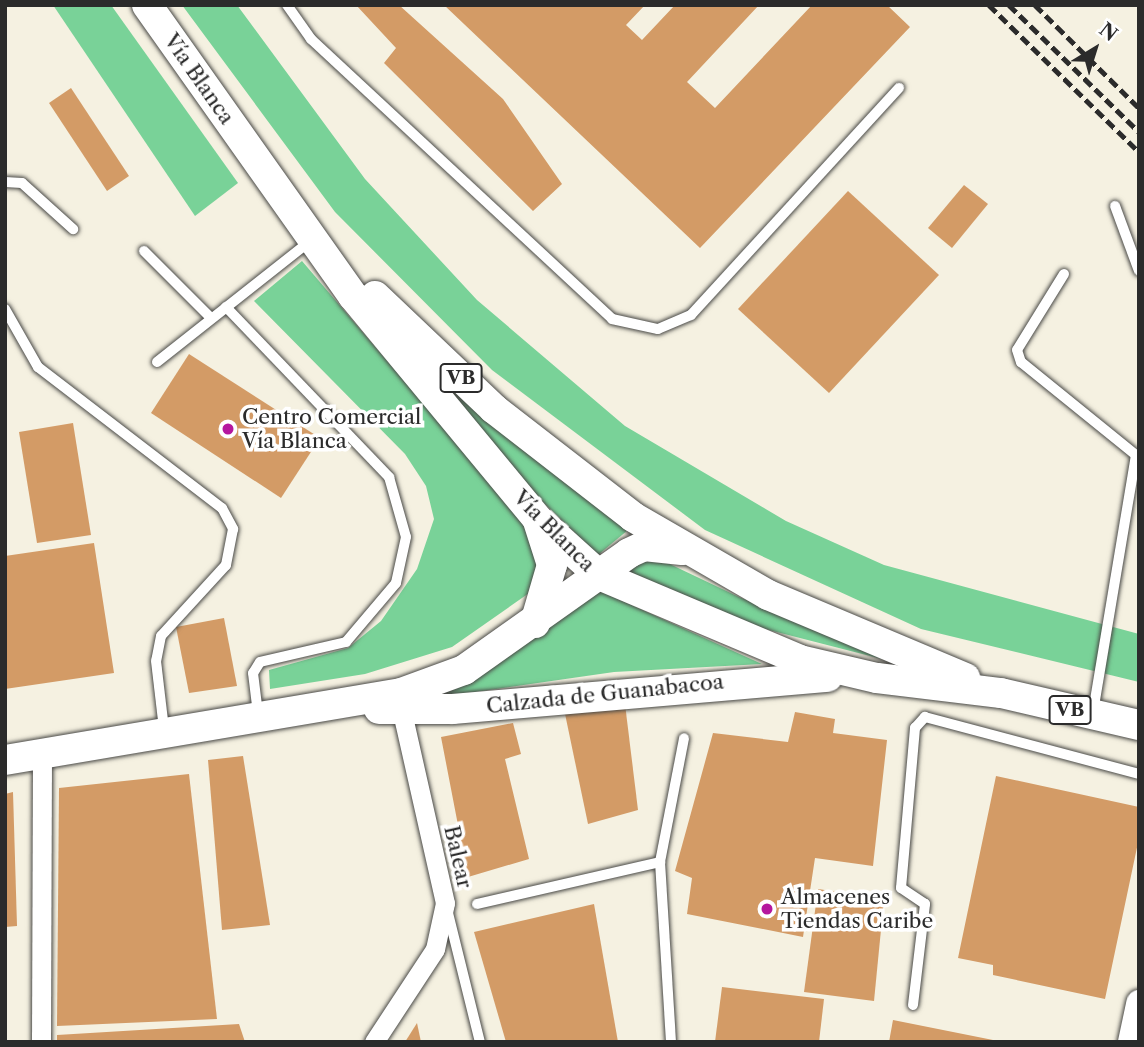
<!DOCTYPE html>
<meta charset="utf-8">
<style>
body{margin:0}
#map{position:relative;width:1144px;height:1047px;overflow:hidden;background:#f5f1e1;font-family:"Libre Caslon Text",serif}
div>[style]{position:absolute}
.green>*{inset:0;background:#79d298}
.building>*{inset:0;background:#d39b66}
.roads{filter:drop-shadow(0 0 2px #494946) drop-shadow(0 0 2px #494946)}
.lane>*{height:10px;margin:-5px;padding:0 5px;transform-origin:5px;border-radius:5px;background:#fff}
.street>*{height:19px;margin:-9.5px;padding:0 9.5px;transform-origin:9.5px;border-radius:9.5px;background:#fff}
.secondary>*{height:26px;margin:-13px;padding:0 13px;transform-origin:13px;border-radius:13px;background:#fff}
.primary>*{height:30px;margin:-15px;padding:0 15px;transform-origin:15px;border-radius:15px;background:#fff}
.rail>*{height:5px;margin-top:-2.5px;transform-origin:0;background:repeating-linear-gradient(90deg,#2b2b2b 0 10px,transparent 0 15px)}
.dots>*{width:19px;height:19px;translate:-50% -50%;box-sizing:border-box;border:4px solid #fff;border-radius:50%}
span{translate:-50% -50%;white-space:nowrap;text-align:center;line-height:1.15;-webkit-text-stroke:7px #fff;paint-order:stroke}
.shield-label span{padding:2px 5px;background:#fff;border:2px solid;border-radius:5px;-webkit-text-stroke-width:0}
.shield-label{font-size:19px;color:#2b2b2b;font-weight:700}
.street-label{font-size:21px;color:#2b2b2b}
.poi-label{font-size:21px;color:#2b2b2b}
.left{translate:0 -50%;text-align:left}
.frame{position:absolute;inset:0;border:7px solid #2b2b2b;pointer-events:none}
.north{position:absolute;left:1060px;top:14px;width:70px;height:70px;-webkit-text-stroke:5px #fff;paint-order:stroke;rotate:38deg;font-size:19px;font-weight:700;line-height:28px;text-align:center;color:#2b2b2b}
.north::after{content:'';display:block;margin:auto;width:24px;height:32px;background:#2b2b2b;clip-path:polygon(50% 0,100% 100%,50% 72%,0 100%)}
</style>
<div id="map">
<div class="green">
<div style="clip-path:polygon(53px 5px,111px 5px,238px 183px,195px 216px)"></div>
<div style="clip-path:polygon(182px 5px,237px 5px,365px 179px,477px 300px,625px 426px,786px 521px,884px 565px,1139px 634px,1139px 682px,921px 629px,705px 530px,492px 370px,335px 212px)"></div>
<div style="clip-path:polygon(302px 261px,532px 531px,539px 551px,532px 591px,452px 647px,365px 674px,270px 689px,269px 670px,348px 648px,381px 621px,417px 569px,434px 519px,426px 486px,405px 454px,254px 301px)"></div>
<div style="clip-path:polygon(393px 329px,628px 530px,598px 555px,525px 485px)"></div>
<div style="clip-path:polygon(655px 557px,739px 597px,909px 666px,749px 625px,623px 572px)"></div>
<div style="clip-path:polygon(596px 589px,762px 664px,614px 672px,434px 698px)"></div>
</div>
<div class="building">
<div style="clip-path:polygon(356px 5px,399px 5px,503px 99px,562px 184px,533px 211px,384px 63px,396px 48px)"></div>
<div style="clip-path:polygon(444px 5px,645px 5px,626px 25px,642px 40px,675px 5px,759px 5px,687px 82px,715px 108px,812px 5px,887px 5px,910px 27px,700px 248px)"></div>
<div style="clip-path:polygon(71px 88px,129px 176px,107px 191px,49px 103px)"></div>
<div style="clip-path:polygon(964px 185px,988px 204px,952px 248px,928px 228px)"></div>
<div style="clip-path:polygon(848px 191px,939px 275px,829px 393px,738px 309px)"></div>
<div style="clip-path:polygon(189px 354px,320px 438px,281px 498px,151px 413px)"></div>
<div style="clip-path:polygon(73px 423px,91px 535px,37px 543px,19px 432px)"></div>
<div style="clip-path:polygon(94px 543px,114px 673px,5px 689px,5px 556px)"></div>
<div style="clip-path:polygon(224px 618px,237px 686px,189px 693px,176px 627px)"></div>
<div style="clip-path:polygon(625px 704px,638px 810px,588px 824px,564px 709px)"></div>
<div style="clip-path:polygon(795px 712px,835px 719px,833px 733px,887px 740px,873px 866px,815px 858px,803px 937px,687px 914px,692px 878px,675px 871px,713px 733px,788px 742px)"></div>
<div style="clip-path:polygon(513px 723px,521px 754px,505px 759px,529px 859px,468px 877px,441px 737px)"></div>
<div style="clip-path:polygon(243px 756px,270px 925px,222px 930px,208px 760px)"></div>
<div style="clip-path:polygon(189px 774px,217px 1019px,57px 1026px,59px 788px)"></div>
<div style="clip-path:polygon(996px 776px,1139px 807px,1139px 838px,1105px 999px,993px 975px,993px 965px,958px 958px)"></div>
<div style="clip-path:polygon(13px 792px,17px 926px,5px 927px,5px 794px)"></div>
<div style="clip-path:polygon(818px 889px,884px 899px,874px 1001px,804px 992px)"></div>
<div style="clip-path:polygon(594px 904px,618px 1042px,506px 1042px,474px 932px)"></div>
<div style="clip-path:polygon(722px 987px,824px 999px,819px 1042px,715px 1042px)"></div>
<div style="clip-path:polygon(893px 1020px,998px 1041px,998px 1042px,889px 1042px)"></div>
<div style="clip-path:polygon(417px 1023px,421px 1042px,405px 1042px)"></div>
<div style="clip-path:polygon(239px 1024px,245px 1042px,57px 1042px,57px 1035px)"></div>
</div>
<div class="roads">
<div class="lane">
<div style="left:287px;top:5px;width:42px;rotate:54.8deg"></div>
<div style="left:311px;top:39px;width:411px;rotate:42.9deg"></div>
<div style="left:612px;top:319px;width:47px;rotate:12.3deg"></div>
<div style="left:658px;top:329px;width:36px;rotate:-23deg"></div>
<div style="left:691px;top:315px;width:308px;rotate:-47.5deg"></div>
<div style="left:5px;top:182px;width:17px;rotate:3deg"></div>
<div style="left:22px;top:183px;width:69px;rotate:42deg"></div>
<div style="left:1115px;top:206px;width:69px;rotate:69.7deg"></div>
<div style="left:144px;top:251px;width:95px;rotate:45deg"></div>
<div style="left:1064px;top:274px;width:89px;rotate:121.7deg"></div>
<div style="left:1017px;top:350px;width:13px;rotate:72deg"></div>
<div style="left:1021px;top:362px;width:148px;rotate:39deg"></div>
<div style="left:1136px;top:455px;width:260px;rotate:99.5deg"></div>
<div style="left:226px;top:307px;width:236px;rotate:46.2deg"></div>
<div style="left:389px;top:477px;width:62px;rotate:74.2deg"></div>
<div style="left:406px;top:537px;width:47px;rotate:102.3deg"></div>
<div style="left:396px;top:583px;width:77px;rotate:130.3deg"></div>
<div style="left:346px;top:642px;width:88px;rotate:166.9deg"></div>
<div style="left:260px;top:662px;width:13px;rotate:122deg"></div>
<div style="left:253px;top:673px;width:41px;rotate:83deg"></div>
<div style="left:5px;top:309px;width:67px;rotate:60.4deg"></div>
<div style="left:38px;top:367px;width:232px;rotate:37.5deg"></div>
<div style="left:222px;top:508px;width:24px;rotate:62deg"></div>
<div style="left:233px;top:529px;width:37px;rotate:101deg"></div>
<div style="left:226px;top:565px;width:96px;rotate:132.5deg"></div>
<div style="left:161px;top:636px;width:25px;rotate:101deg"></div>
<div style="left:156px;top:661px;width:68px;rotate:83.3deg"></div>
<div style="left:157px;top:362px;width:195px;rotate:-38.3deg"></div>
<div style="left:660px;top:862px;width:180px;rotate:86.5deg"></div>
<div style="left:477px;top:904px;width:188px;rotate:-12.9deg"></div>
<div style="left:660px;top:862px;width:126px;rotate:-79deg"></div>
<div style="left:448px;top:913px;width:133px;rotate:76.1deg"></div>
<div style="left:913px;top:1005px;width:102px;rotate:-83.2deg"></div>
<div style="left:925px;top:904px;width:29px;rotate:-146deg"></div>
<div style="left:901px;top:888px;width:161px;rotate:-85deg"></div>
<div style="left:915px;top:728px;width:15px;rotate:-48deg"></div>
<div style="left:925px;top:717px;width:221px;rotate:14.9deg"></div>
</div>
<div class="street">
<div style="left:41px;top:1042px;width:289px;rotate:-89.8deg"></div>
<div style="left:374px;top:1042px;width:111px;rotate:-56.7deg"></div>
<div style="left:435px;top:949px;width:47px;rotate:-77.7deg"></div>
<div style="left:445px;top:903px;width:200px;rotate:-102.7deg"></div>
</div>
<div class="secondary">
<div style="left:1131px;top:1042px;width:40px;rotate:-78deg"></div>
</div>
<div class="primary">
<div style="left:147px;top:5px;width:357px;rotate:54.7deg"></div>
<div style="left:353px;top:296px;width:291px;rotate:50.4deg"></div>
<div style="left:538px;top:520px;width:82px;rotate:42deg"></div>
<div style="left:599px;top:575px;width:218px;rotate:22.9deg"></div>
<div style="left:800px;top:660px;width:79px;rotate:13.2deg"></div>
<div style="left:877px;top:678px;width:125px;rotate:6.9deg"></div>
<div style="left:1001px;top:693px;width:142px;rotate:13.1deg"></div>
<div style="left:375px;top:296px;width:164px;rotate:43.5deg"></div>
<div style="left:494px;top:409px;width:176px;rotate:37.8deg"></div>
<div style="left:633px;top:517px;width:156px;rotate:30deg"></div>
<div style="left:768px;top:595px;width:214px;rotate:22.8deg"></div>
<div style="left:535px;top:623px;width:60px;rotate:-73.7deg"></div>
<div style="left:552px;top:565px;width:46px;rotate:-107.7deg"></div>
<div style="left:379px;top:709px;width:74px"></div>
<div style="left:453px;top:709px;width:376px;rotate:-4.9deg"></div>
<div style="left:5px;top:760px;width:402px;rotate:-9.6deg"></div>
<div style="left:401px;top:693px;width:67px;rotate:-20.1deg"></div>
<div style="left:464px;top:670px;width:202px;rotate:-35.3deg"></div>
<div style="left:629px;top:553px;width:17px;rotate:-25deg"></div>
<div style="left:644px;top:546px;width:38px;rotate:6deg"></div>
</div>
</div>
<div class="rail">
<div style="left:989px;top:5px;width:210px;rotate:44.4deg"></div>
<div style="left:1009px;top:5px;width:182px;rotate:44.3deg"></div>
<div style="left:1035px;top:5px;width:146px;rotate:44.7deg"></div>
</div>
<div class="dots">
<div style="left:228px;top:429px;background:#b5179e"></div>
<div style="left:767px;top:909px;background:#b5179e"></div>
</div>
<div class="shield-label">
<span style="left:461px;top:378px">VB</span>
<span style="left:1070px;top:710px">VB</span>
</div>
<div class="street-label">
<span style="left:199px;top:79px;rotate:55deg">Vía Blanca</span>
<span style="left:554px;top:531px;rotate:45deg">Vía Blanca</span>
<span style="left:605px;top:694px;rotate:-6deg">Calzada de Guanabacoa</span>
<span style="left:458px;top:857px;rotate:77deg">Balear</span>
</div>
<div class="poi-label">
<span class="left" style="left:242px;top:429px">Centro Comercial<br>Vía Blanca</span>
<span class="left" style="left:781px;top:909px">Almacenes<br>Tiendas Caribe</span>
</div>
<div class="frame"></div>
<div class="north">N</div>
</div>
